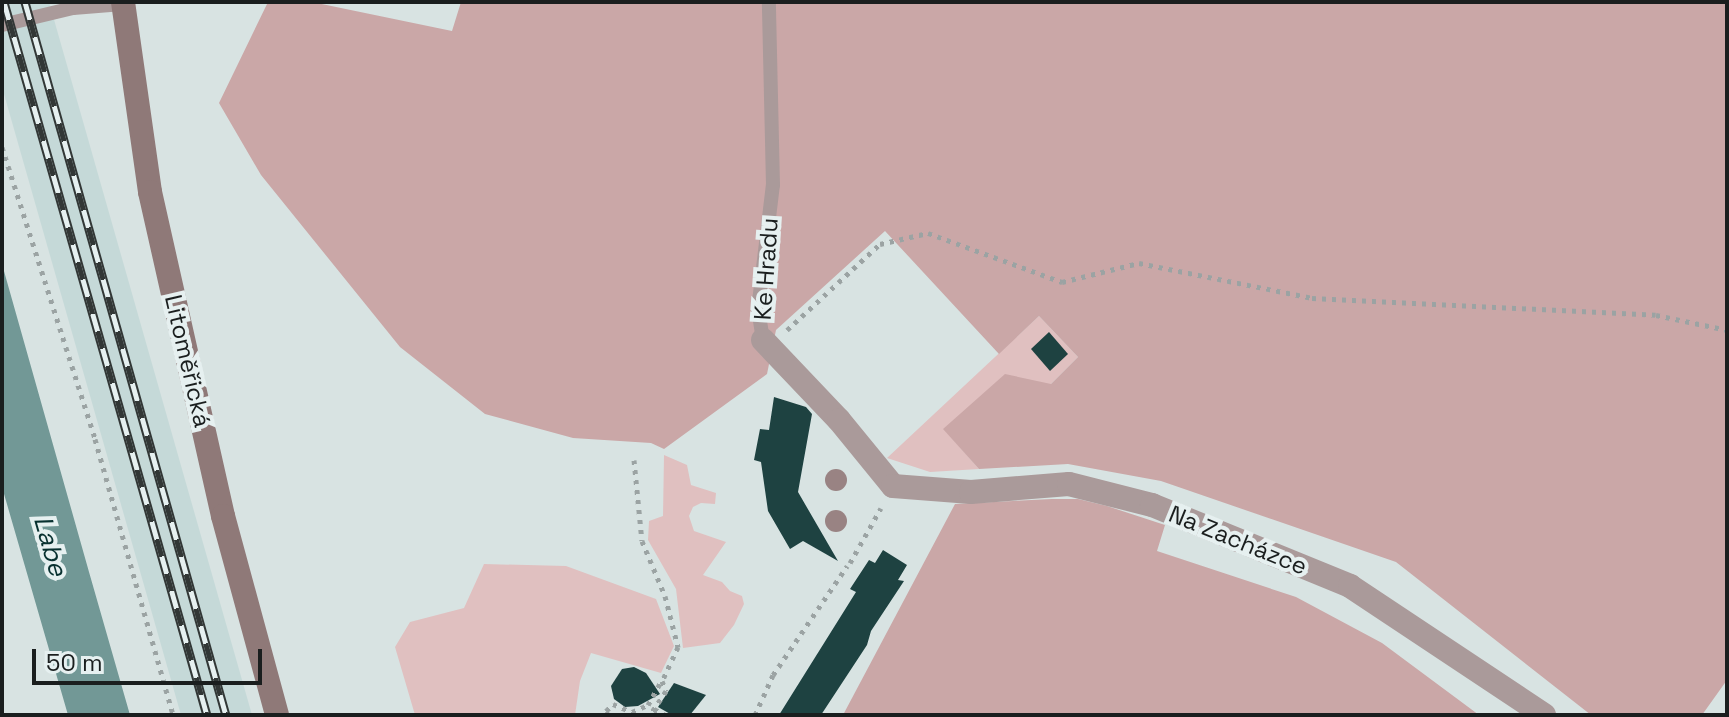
<!DOCTYPE html>
<meta charset="utf-8">
<style>
body{margin:0}
#map{position:relative;width:1729px;height:717px;overflow:hidden;background:#d8e3e2;font-family:"Space Grotesk",sans-serif}
div>[style]{position:absolute}
.built>*{inset:0;background:#c5d9d8}
.green>*{inset:0;background:#e0c0c0}
.forest>*{inset:0;background:#caa7a7}
.water>*{inset:0;background:#729896}
.building>*{inset:0;background:#1e4241}
.path>*{height:5px;margin-top:-2.5px;transform-origin:0;background:repeating-linear-gradient(90deg,#9ba3a3 0 4px,transparent 0 10px)}
.lane>*{height:14px;margin:-7px;padding:0 7px;transform-origin:7px;border-radius:7px;background:#aa9a9a}
.street>*{height:24px;margin:-12px;padding:0 12px;transform-origin:12px;border-radius:12px;background:#aa9a9a}
.secondary>*{height:24px;margin:-12px;padding:0 12px;transform-origin:12px;border-radius:12px;background:#8f7978}
.rail>*{height:9px;margin-top:-4.5px;transform-origin:0;background:repeating-linear-gradient(90deg,#e6f0f0 0 18px,#323736 0 36px);box-sizing:border-box;border-block:2px solid #323736}
.trees>*{width:22px;height:22px;margin:-11px;border-radius:50%;background:#998383}
span{translate:-50% -50%;white-space:nowrap;text-align:center;line-height:1.15;-webkit-text-stroke:8px #e6f0f0;paint-order:stroke}
.street-label{font-size:24px;color:#1a1e1e}
.water-label{font-size:26px;color:#083130;font-style:italic}
.frame{position:absolute;inset:0;border:4px solid #1a1e1e;pointer-events:none}
.scale{position:absolute;left:32px;top:649px;width:230px;height:36px;box-sizing:border-box;border:4px solid #1a1e1e;border-top:0;padding-left:10px;font-size:24px;line-height:28px;white-space:nowrap;color:#1a1e1e;-webkit-text-stroke:6px #e6f0f0;paint-order:stroke}
</style>
<div id="map">
<div class="built">
<div style="clip-path:polygon(2px 2px,49px 2px,252px 715px,181px 715px,2px 87px)"></div>
</div>
<div class="green">
<div style="clip-path:polygon(1039px 316px,1078px 357px,1051px 384px,944px 429px,979px 469px,930px 472px,887px 458px)"></div>
<div style="clip-path:polygon(664px 455px,687px 465px,691px 485px,716px 493px,715px 504px,701px 503px,693px 507px,689px 516px,694px 531px,726px 542px,703px 575px,722px 582px,730px 591px,742px 596px,744px 604px,734px 625px,720px 643px,683px 648px,676px 589px,648px 540px,649px 521px,663px 516px)"></div>
<div style="clip-path:polygon(484px 564px,566px 566px,656px 599px,674px 646px,661px 673px,591px 653px,580px 681px,575px 715px,415px 715px,395px 647px,410px 622px,464px 608px)"></div>
</div>
<div class="forest">
<div style="clip-path:polygon(268px 2px,312px 2px,452px 31px,461px 2px,1727px 2px,1727px 680px,1702px 715px,1591px 715px,1396px 562px,1161px 481px,1068px 464px,979px 469px,943px 429px,1005px 374px,1051px 384px,1078px 357px,1039px 316px,999px 354px,885px 231px,776px 330px,767px 374px,664px 449px,651px 443px,573px 438px,485px 414px,400px 347px,261px 175px,219px 103px)"></div>
<div style="clip-path:polygon(1052px 499px,1078px 499px,1107px 506px,1165px 525px,1157px 551px,1296px 597px,1382px 643px,1479px 715px,843px 715px,955px 504px)"></div>
</div>
<div class="water">
<div style="clip-path:polygon(2px 264px,89px 572px,130px 715px,68px 715px,2px 487px)"></div>
</div>
<div class="building">
<div style="clip-path:polygon(1049px 332px,1068px 354px,1050px 371px,1031px 349px)"></div>
<div style="clip-path:polygon(774px 397px,806px 407px,812px 414px,798px 492px,838px 561px,803px 541px,790px 549px,768px 511px,761px 462px,754px 460px,760px 429px,769px 430px)"></div>
<div style="clip-path:polygon(883px 550px,907px 565px,898px 580px,904px 581px,871px 631px,867px 645px,821px 715px,779px 715px,856px 592px,850px 589px,869px 560px,875px 563px)"></div>
<div style="clip-path:polygon(634px 667px,646px 673px,660px 694px,638px 706px,625px 707px,614px 699px,611px 686px,622px 669px)"></div>
<div style="clip-path:polygon(674px 683px,706px 695px,690px 715px,672px 715px,658px 707px)"></div>
</div>
<div class="path">
<div style="left:2px;top:147px;width:306px;rotate:72.3deg"></div>
<div style="left:95px;top:439px;width:287px;rotate:74.2deg"></div>
<div style="left:787px;top:330px;width:127px;rotate:-42.8deg"></div>
<div style="left:880px;top:244px;width:49px;rotate:-12.9deg"></div>
<div style="left:928px;top:233px;width:143px;rotate:20.1deg"></div>
<div style="left:1062px;top:282px;width:79px;rotate:-13.9deg"></div>
<div style="left:1139px;top:263px;width:177px;rotate:11.4deg"></div>
<div style="left:1312px;top:298px;width:344px;rotate:2.8deg"></div>
<div style="left:1656px;top:315px;width:73px;rotate:11.9deg"></div>
<div style="left:634px;top:460px;width:81px;rotate:84.4deg"></div>
<div style="left:642px;top:541px;width:60px;rotate:67.3deg"></div>
<div style="left:665px;top:596px;width:53px;rotate:75.7deg"></div>
<div style="left:678px;top:647px;width:38px;rotate:115deg"></div>
<div style="left:662px;top:681px;width:11px;rotate:68deg"></div>
<div style="left:666px;top:691px;width:29px;rotate:124deg"></div>
<div style="left:850px;top:563px;width:63px;rotate:-60.6deg"></div>
<div style="left:654px;top:709px;width:13px;rotate:29deg"></div>
<div style="left:608px;top:715px;width:4px;rotate:-117deg"></div>
<div style="left:606px;top:711px;width:10px;rotate:-45deg"></div>
<div style="left:613px;top:704px;width:21px;rotate:23deg"></div>
<div style="left:632px;top:712px;width:17px;rotate:-24deg"></div>
<div style="left:648px;top:705px;width:26px;rotate:-61deg"></div>
<div style="left:755px;top:715px;width:44px;rotate:-65.8deg"></div>
<div style="left:773px;top:675px;width:132px;rotate:-55.8deg"></div>
</div>
<div class="lane">
<div style="left:2px;top:25px;width:73px;rotate:-13.5deg"></div>
<div style="left:73px;top:8px;width:50px;rotate:-4.6deg"></div>
<div style="left:763px;top:340px;width:30px;rotate:-99deg"></div>
<div style="left:758px;top:310px;width:126px;rotate:-83.2deg"></div>
<div style="left:773px;top:185px;width:183px;rotate:-91.3deg"></div>
</div>
<div class="street">
<div style="left:763px;top:340px;width:110px;rotate:46.5deg"></div>
<div style="left:839px;top:420px;width:85px;rotate:50.7deg"></div>
<div style="left:893px;top:486px;width:78px;rotate:4.4deg"></div>
<div style="left:971px;top:492px;width:98px;rotate:-4.7deg"></div>
<div style="left:1069px;top:484px;width:86px;rotate:14.2deg"></div>
<div style="left:1152px;top:505px;width:214px;rotate:22.2deg"></div>
<div style="left:1350px;top:586px;width:233px;rotate:33.6deg"></div>
</div>
<div class="secondary">
<div style="left:123px;top:2px;width:192px;rotate:81.9deg"></div>
<div style="left:150px;top:192px;width:332px;rotate:77.3deg"></div>
<div style="left:223px;top:516px;width:206px;rotate:74.8deg"></div>
</div>
<div class="rail">
<div style="left:4px;top:2px;width:741px;rotate:74.11deg"></div>
<div style="left:25px;top:2px;width:741px;rotate:74.26deg"></div>
</div>
<div class="trees">
<div style="left:836px;top:480px"></div>
<div style="left:836px;top:521px"></div>
</div>
<div class="street-label">
<span style="left:766px;top:269px;rotate:-86deg">Ke Hradu</span>
<span style="left:188px;top:361px;rotate:77deg">Litoměřická</span>
<span style="left:1238px;top:540px;rotate:22deg">Na Zacházce</span>
</div>
<div class="water-label">
<span style="left:50px;top:546px;rotate:74deg">Labe</span>
</div>
<div class="frame"></div>
<div class="scale">50 m</div>
</div>
